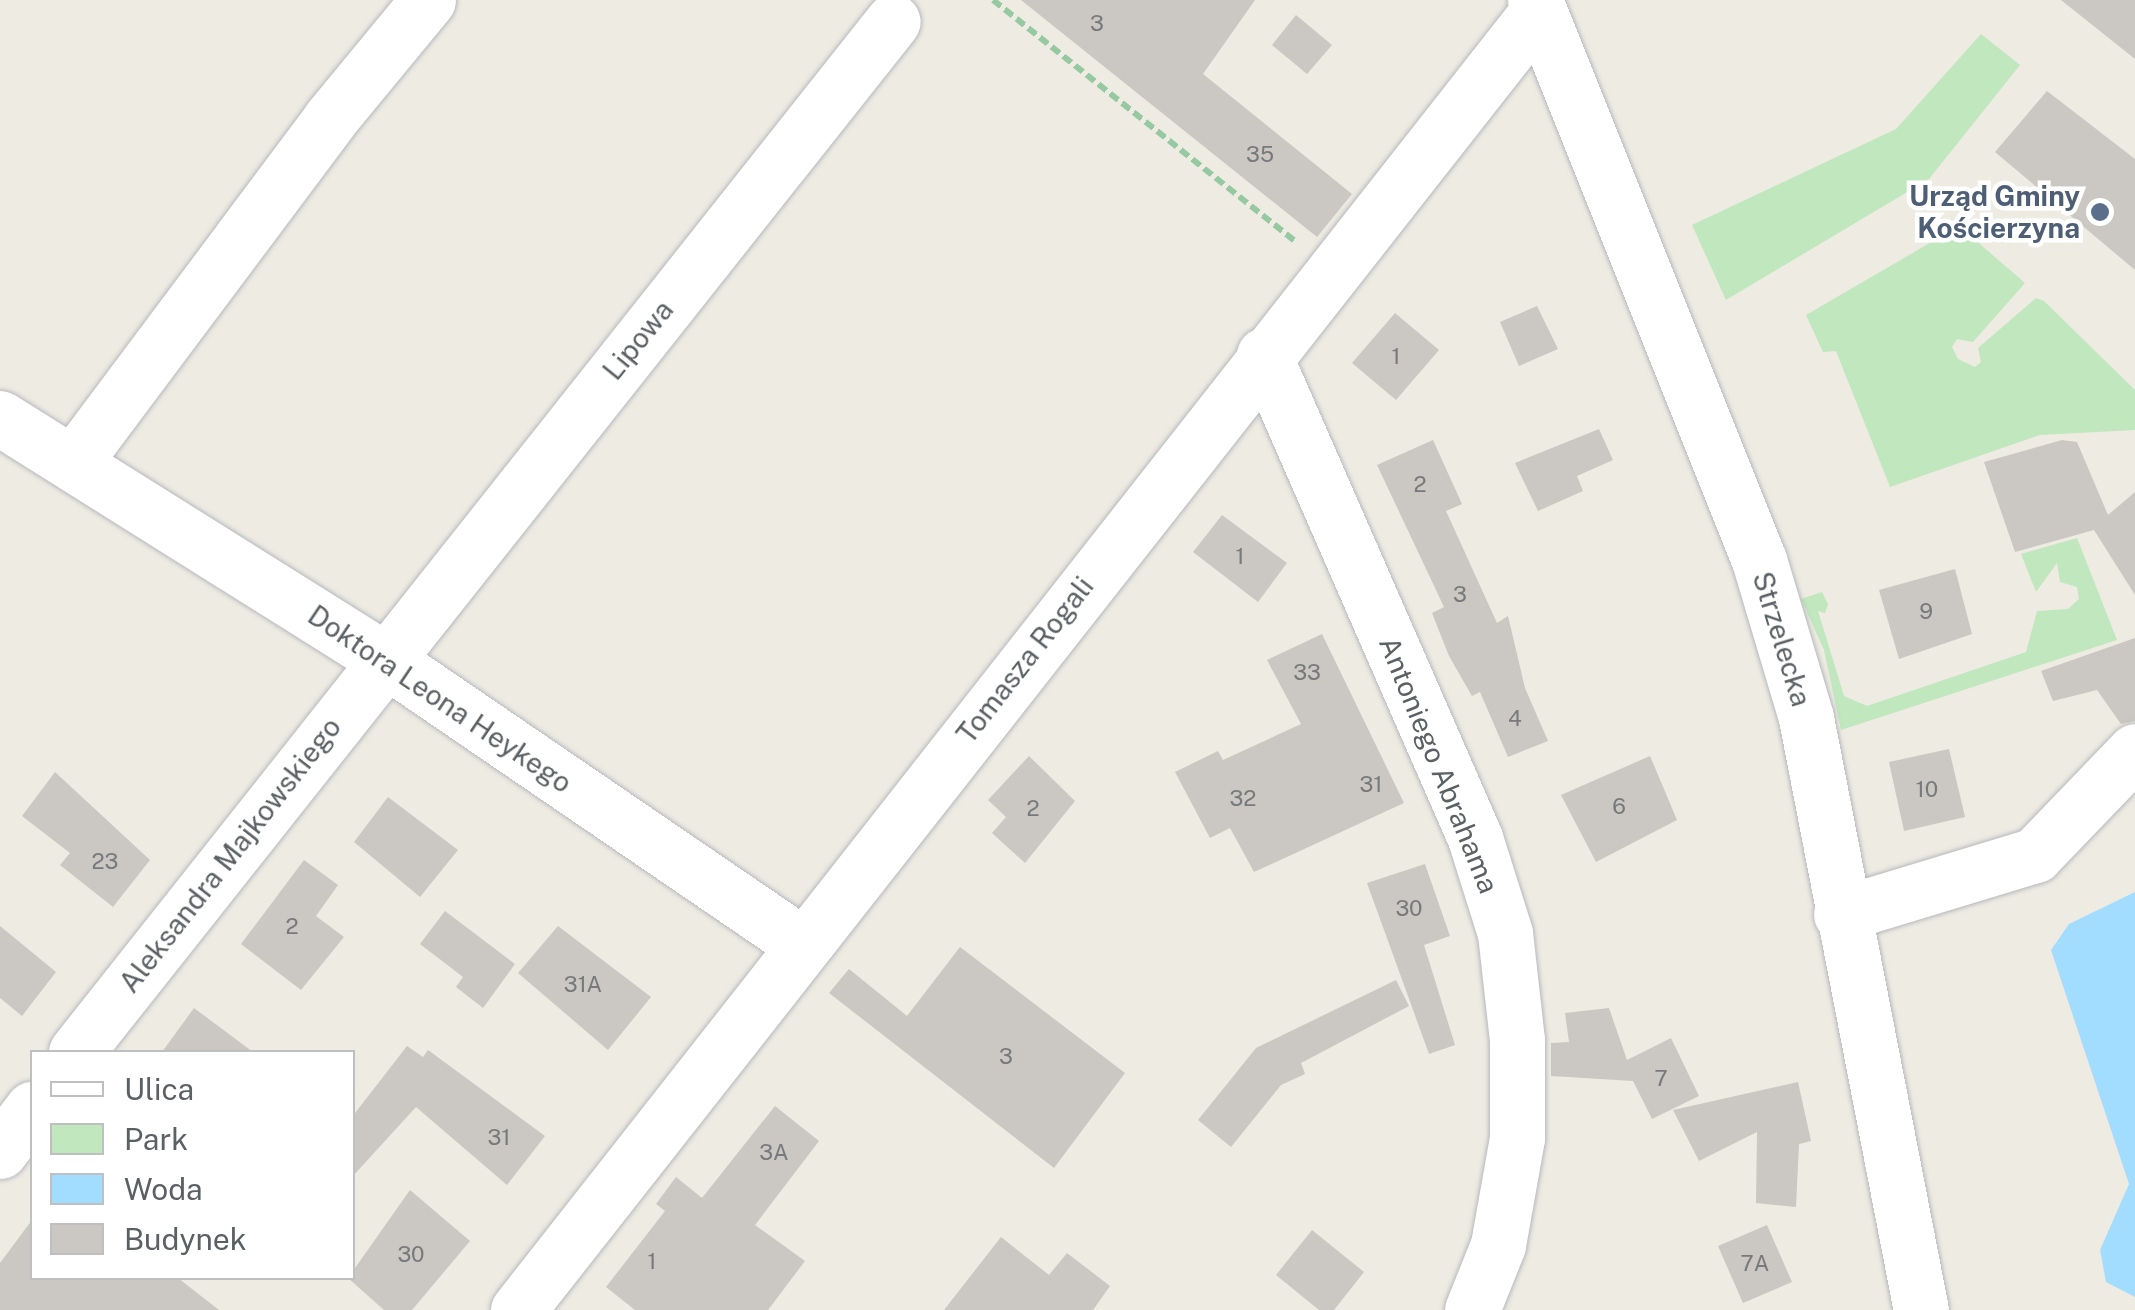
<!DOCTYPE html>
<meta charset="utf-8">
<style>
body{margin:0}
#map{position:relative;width:2135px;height:1310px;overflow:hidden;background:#eeebe2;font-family:"Public Sans",sans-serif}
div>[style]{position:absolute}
.green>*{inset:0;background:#c0e7be}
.water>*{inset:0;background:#a2ddff}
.building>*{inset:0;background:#cbc7c2}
.path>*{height:6px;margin-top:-3px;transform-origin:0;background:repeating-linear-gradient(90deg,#96c9a1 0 10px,transparent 0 15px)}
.roads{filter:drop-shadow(0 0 2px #b5b9be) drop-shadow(0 0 2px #b5b9be)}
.minor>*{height:55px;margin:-27.5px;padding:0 27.5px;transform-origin:27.5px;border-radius:27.5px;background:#fff}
.dots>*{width:28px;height:28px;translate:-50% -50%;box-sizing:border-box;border:5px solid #fff;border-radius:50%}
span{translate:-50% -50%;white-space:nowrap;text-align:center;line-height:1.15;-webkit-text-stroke:9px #fff;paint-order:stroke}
.number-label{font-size:22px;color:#777a7c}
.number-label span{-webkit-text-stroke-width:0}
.service-label{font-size:28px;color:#4e5e75;font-weight:700}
.right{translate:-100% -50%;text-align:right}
.street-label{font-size:28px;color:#5b6064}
.legend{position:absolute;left:30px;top:1050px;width:325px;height:230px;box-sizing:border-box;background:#fff;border:2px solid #bdbfc1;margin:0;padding:12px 18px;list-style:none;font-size:30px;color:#5b6064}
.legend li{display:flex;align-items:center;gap:20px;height:50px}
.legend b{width:50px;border:2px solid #bdbfc1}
</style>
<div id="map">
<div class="green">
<div style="clip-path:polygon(1981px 34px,2020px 65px,1929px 179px,1726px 300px,1692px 225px,1896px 129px)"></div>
<div style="clip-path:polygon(1959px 226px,2025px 283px,1973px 342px,1957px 339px,1952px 347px,1958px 359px,1975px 367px,1981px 362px,1978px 348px,2036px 298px,2044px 301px,2135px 390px,2135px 430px,2040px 435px,1890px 487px,1836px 351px,1823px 352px,1806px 315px)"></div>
<div style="clip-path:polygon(2077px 538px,2117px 640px,1841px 730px,1824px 650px,1801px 599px,1822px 592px,1828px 604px,1825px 613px,1818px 611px,1844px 696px,1867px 706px,2026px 652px,2037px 611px,2068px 609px,2079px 599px,2077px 587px,2060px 582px,2057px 563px,2036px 592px,2021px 554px)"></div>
</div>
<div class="water">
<div style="clip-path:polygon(2135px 892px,2135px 1297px,2106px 1282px,2100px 1250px,2129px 1184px,2051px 950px,2069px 924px)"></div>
</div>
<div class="building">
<div style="clip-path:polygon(1021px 0,1255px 0,1203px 74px,1352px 194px,1317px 237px)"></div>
<div style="clip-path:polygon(2061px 0,2135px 0,2135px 59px)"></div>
<div style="clip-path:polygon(1296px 15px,1332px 45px,1307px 74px,1272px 45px)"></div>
<div style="clip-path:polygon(2047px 91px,2135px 159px,2135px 270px,1995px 152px)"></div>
<div style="clip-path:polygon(1537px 306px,1558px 349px,1519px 366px,1500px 322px)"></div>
<div style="clip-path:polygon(1395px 313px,1439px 350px,1396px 400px,1352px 363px)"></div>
<div style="clip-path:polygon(1599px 429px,1613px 460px,1577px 476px,1583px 491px,1538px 511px,1515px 463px)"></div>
<div style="clip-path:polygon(1433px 440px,1462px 504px,1446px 511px,1497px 623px,1508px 616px,1525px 688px,1548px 741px,1508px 757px,1480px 692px,1472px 696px,1449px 656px,1432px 613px,1444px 607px,1377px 465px)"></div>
<div style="clip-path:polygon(2062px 440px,2077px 442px,2108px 515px,2135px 492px,2135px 595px,2094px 530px,2015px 552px,1984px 462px)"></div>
<div style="clip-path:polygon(1222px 515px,1287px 563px,1258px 602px,1193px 552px)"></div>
<div style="clip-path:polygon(1955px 569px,1972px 634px,1899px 659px,1879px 590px)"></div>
<div style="clip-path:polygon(1322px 634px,1404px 803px,1254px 872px,1230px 828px,1210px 838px,1175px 772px,1218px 751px,1223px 760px,1301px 724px,1267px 660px)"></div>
<div style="clip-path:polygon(2135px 638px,2135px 721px,2121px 724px,2097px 690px,2053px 701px,2041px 671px)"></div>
<div style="clip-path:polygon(1949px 749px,1965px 817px,1904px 831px,1889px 762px)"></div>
<div style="clip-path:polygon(1029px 756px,1075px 801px,1025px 863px,992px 833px,1006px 817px,988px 800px)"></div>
<div style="clip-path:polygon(1650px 756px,1677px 820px,1596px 862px,1561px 795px)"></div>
<div style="clip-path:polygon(55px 772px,150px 860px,113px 907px,60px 865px,70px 853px,22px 816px)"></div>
<div style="clip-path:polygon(388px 797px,458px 850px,420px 897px,354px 842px)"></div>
<div style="clip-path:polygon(304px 860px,338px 885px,316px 916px,344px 937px,301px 990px,241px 944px)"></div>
<div style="clip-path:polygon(1425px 864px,1450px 936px,1424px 945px,1455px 1045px,1429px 1054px,1367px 883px)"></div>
<div style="clip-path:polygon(445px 911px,515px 964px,483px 1008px,456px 987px,463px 977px,420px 944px)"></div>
<div style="clip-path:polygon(0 926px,56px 972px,22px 1016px,0 998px)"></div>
<div style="clip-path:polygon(558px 926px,651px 997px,608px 1050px,518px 973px)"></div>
<div style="clip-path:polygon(960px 947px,1125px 1073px,1054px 1168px,829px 993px,849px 969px,907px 1016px)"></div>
<div style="clip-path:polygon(1396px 980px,1409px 1006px,1301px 1063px,1305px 1074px,1281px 1085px,1231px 1147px,1198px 1120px,1256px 1048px)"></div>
<div style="clip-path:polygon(194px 1008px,253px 1052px,162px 1052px)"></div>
<div style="clip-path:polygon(1609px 1008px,1627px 1060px,1671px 1038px,1699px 1096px,1652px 1119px,1633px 1081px,1551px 1076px,1551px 1043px,1569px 1042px,1565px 1013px)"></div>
<div style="clip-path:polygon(407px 1046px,423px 1057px,428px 1050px,545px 1136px,507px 1185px,416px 1107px,352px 1177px,352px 1117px)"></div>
<div style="clip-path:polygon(1798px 1082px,1811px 1141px,1799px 1144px,1796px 1207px,1756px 1203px,1757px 1132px,1699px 1161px,1673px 1110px)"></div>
<div style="clip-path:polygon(775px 1106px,819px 1141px,755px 1225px,805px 1261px,768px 1310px,635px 1310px,606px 1287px,665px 1211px,656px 1204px,676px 1177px,702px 1198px)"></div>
<div style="clip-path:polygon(410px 1190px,470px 1241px,412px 1310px,384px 1310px,348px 1278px)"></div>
<div style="clip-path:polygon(32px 1220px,32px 1278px,178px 1278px,219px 1310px,0 1310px,0 1263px)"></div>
<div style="clip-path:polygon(1767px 1225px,1792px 1282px,1743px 1303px,1718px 1246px)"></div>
<div style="clip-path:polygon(1312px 1230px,1364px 1272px,1334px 1310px,1319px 1310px,1276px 1275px)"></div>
<div style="clip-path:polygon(1001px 1237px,1049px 1275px,1067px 1253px,1110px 1286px,1093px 1310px,944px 1310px)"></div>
</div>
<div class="path">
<div style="left:993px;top:0;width:388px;rotate:38.6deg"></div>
</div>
<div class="roads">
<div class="minor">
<div style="left:1535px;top:0;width:603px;rotate:68.2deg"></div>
<div style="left:1759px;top:560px;width:165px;rotate:73.4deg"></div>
<div style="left:1806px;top:718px;width:603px;rotate:79.01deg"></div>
<div style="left:1264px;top:355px;width:527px;rotate:66.4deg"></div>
<div style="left:1475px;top:838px;width:100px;rotate:72.5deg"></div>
<div style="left:1505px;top:933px;width:108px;rotate:83.6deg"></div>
<div style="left:1517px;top:1040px;width:98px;rotate:90deg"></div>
<div style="left:1517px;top:1138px;width:109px;rotate:100.1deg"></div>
<div style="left:1498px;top:1245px;width:70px;rotate:111.8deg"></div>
<div style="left:0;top:418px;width:452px;rotate:32.1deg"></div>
<div style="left:383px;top:658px;width:507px;rotate:34.32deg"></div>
<div style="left:73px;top:463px;width:429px;rotate:-53.2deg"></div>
<div style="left:330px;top:119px;width:154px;rotate:-50.5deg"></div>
<div style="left:1841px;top:914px;width:203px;rotate:-16.9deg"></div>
<div style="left:2035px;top:855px;width:144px;rotate:-46.1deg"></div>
<div style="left:76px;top:1052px;width:1315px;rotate:-51.61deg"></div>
<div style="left:0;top:1151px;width:53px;rotate:-52.7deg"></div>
<div style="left:518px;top:1310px;width:1648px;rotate:-51.85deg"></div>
</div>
</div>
<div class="dots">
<div style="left:2100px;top:212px;background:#5c6f8a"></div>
</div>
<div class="number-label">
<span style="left:1097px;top:24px">3</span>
<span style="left:1260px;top:155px">35</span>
<span style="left:1396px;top:357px">1</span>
<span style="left:1420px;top:485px">2</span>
<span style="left:1240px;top:557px">1</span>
<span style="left:1460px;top:595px">3</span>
<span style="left:1926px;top:612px">9</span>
<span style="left:1307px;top:673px">33</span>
<span style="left:1515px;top:719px">4</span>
<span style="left:1371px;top:785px">31</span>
<span style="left:1927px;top:790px">10</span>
<span style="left:1243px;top:799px">32</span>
<span style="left:1619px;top:807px">6</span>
<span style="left:1033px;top:809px">2</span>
<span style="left:105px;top:862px">23</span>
<span style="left:1409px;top:909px">30</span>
<span style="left:292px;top:927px">2</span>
<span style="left:583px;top:985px">31A</span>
<span style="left:1006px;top:1057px">3</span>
<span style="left:1661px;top:1079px">7</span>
<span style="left:499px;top:1138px">31</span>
<span style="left:774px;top:1153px">3A</span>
<span style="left:411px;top:1255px">30</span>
<span style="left:652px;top:1262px">1</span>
<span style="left:1755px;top:1264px">7A</span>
</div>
<div class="service-label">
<span class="right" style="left:2080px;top:212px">Urząd Gminy<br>Kościerzyna</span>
</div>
<div class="street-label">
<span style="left:638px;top:340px;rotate:-51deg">Lipowa</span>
<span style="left:1782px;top:639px;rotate:73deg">Strzelecka</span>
<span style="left:1025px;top:660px;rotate:-52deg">Tomasza Rogali</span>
<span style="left:440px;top:699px;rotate:34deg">Doktora Leona Heykego</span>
<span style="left:1439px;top:765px;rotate:68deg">Antoniego Abrahama</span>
<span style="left:230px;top:855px;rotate:-52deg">Aleksandra Majkowskiego</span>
</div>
<ul class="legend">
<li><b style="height:12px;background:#fff"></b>Ulica</li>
<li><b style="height:28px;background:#c0e7be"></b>Park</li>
<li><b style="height:28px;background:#a2ddff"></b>Woda</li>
<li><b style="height:28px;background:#cbc7c2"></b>Budynek</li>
</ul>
</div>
